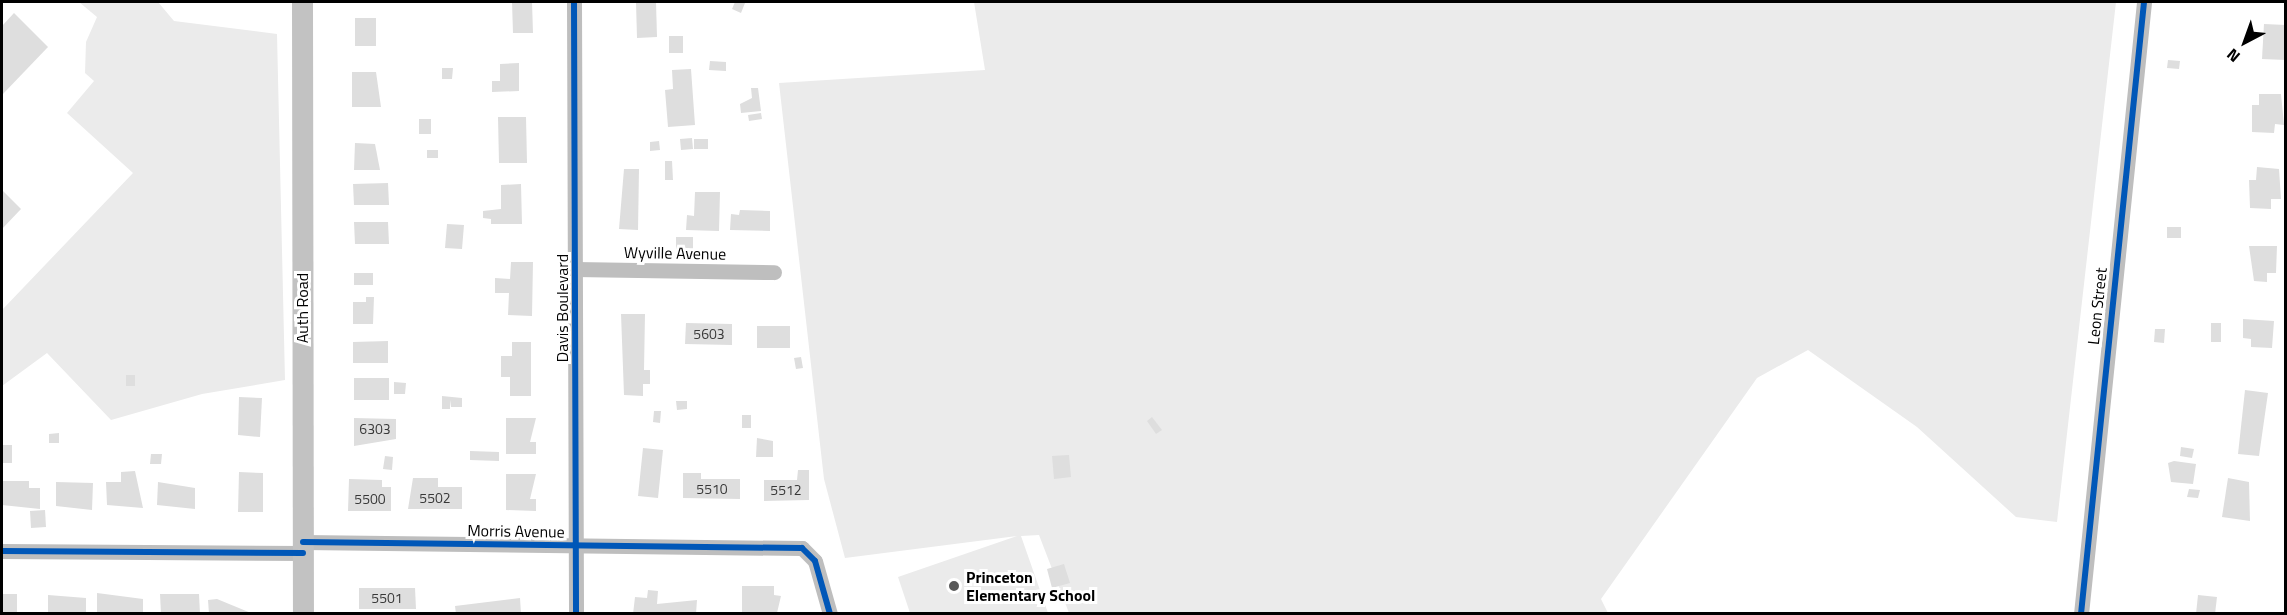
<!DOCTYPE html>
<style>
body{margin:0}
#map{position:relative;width:2287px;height:615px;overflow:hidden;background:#fff;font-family:"Titillium Web",sans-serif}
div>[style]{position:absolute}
.green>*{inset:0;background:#ebebeb}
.building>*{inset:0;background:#dedede}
.minor>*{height:15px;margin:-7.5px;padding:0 7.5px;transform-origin:7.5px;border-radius:7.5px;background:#bebebe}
.secondary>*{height:21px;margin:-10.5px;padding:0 10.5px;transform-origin:10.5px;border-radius:10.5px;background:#c2c2c2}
.cycleway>*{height:6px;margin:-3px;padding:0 3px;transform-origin:3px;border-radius:3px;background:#0057b8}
.dots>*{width:16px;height:16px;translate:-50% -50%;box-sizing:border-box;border:3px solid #fff;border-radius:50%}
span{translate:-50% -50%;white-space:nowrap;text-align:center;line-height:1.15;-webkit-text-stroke:6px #fff;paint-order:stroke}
.number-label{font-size:14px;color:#383838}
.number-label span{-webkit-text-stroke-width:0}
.street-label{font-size:16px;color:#000}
.poi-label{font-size:16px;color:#000;font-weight:700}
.left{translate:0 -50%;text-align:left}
.frame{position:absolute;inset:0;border:3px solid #000;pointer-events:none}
.north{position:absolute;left:2215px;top:12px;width:60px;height:60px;-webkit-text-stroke:4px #fff;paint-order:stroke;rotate:221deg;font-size:16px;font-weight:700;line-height:24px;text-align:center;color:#000}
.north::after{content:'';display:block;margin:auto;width:21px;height:27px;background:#000;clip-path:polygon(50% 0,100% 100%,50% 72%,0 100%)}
</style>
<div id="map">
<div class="green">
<div style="clip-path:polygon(79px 2px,158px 2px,174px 21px,277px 34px,285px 380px,202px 394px,111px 420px,47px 353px,2px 386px,2px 310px,133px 173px,67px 113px,94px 81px,85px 73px,86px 42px,97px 17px)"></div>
<div style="clip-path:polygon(974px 2px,2116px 2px,2057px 522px,2016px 517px,1917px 427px,1808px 350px,1757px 378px,1601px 599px,1608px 613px,1069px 613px,1039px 535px,1021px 536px,1048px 613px,910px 613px,898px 577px,1017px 536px,845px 558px,824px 479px,779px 83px,985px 70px)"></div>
</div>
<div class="building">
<div style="clip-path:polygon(512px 2px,532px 2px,533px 33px,513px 33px)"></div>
<div style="clip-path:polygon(636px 2px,656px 2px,657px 37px,637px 38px)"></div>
<div style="clip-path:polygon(735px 2px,745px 3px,741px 13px,732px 9px)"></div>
<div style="clip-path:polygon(14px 13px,48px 47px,2px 95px,2px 26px)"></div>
<div style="clip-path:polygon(355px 18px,376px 18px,376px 46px,355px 46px)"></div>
<div style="clip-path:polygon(2264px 24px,2286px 25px,2286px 60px,2262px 59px)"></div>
<div style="clip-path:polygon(669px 36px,683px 36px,683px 53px,669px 53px)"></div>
<div style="clip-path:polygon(2168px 60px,2180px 61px,2179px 69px,2167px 68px)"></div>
<div style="clip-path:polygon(710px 61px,726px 62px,726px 71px,709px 70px)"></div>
<div style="clip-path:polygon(519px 63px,519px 91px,492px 92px,492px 81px,500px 81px,500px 64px)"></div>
<div style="clip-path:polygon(442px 68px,453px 68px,452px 79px,442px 79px)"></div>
<div style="clip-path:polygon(691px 69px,695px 125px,668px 127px,665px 90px,673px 89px,672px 70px)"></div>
<div style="clip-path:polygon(352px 72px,376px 72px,381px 107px,352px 107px)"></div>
<div style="clip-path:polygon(751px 88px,758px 88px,761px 111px,741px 113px,740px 104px,752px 98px)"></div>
<div style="clip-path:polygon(2259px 94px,2281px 94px,2284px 125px,2275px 124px,2274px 133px,2252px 132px,2252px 105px,2259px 105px)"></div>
<div style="clip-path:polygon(761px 113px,762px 119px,749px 121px,748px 115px)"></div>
<div style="clip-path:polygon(498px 117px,526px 117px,527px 163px,499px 163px)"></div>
<div style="clip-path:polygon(419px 119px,431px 119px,431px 134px,419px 134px)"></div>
<div style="clip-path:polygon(692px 138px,693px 149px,681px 150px,680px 139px)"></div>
<div style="clip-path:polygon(694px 139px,708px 139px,708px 149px,694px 149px)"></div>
<div style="clip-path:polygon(659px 141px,660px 150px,650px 151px,650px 142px)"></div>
<div style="clip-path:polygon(355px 143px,375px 144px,380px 170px,354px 170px)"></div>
<div style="clip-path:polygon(427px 150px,438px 150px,438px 158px,427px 158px)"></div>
<div style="clip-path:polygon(665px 161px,672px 161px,673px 180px,665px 180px)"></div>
<div style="clip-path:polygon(2257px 167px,2279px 169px,2281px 199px,2271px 199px,2271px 209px,2250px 208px,2249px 180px,2256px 180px)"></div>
<div style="clip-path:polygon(624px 169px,639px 169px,638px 230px,619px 229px)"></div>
<div style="clip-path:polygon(388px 183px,389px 205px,354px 205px,353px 184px)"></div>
<div style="clip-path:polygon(521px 184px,522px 224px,491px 224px,491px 219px,483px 218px,483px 211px,501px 209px,501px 185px)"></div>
<div style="clip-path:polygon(2px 190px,21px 209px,2px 229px)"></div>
<div style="clip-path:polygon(695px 192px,720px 192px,719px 231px,686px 230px,687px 215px,694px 216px)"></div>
<div style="clip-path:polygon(740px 210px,770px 211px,770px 231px,730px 230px,731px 214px,739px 215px)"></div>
<div style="clip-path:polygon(354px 222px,388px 222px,389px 244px,355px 244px)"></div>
<div style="clip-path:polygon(447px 224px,464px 225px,462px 249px,445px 248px)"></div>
<div style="clip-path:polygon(2167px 227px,2181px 227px,2181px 238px,2167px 238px)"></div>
<div style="clip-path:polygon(676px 237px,693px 237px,693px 253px,676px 253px)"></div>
<div style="clip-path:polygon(2249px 246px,2277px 246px,2276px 273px,2267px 273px,2267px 282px,2254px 281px)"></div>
<div style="clip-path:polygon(511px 262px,533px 262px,532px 316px,508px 315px,509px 293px,495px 293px,495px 278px,510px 279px)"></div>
<div style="clip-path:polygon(354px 273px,373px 273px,373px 285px,354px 285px)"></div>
<div style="clip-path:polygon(366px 297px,374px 297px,373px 324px,353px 324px,353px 302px,366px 302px)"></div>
<div style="clip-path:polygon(621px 314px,645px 314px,644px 370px,650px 370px,650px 384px,643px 384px,643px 396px,624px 395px)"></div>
<div style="clip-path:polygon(2243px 319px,2274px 321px,2272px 348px,2251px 347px,2251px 339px,2243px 338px)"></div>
<div style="clip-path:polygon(686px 323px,732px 324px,732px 345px,685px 344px)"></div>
<div style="clip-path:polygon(2211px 323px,2221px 323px,2221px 342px,2211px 342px)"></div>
<div style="clip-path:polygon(757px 326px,790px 326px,790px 348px,757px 348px)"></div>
<div style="clip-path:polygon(2155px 329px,2165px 329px,2164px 343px,2154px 342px)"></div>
<div style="clip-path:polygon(388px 341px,388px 363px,353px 363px,353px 342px)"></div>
<div style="clip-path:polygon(512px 342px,531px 342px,531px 396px,510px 396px,510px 377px,501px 377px,501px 356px,512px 356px)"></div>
<div style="clip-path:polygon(801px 357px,803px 368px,796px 369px,794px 358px)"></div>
<div style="clip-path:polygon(126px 375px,135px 375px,135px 386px,126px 386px)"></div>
<div style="clip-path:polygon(354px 378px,389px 378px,389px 400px,354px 400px)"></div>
<div style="clip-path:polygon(394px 382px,406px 383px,405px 394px,394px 394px)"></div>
<div style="clip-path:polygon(2245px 390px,2268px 393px,2259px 456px,2238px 454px)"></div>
<div style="clip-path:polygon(442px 396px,462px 398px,462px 407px,451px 407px,450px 400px,450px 409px,442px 409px)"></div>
<div style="clip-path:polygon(239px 397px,262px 398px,260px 437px,238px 435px)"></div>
<div style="clip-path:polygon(676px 401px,687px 401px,687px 409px,677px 410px)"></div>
<div style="clip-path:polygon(654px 411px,661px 411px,660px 423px,653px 422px)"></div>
<div style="clip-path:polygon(742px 415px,751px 415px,751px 428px,742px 428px)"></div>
<div style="clip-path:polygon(1152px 417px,1162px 430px,1156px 434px,1147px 421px)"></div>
<div style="clip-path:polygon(354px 418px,396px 419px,396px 439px,354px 446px)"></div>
<div style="clip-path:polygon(506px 418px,536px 418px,530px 442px,536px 442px,536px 454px,506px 454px)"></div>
<div style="clip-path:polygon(59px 433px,59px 443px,49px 443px,49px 434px)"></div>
<div style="clip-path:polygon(757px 438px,773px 441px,773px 457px,756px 457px)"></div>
<div style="clip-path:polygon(2px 445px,12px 445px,12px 463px,2px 463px)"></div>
<div style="clip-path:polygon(2181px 447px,2194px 449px,2192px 458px,2180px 456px)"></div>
<div style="clip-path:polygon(643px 448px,663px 450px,658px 498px,638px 496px)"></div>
<div style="clip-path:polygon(470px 451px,499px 452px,499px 461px,470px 460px)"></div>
<div style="clip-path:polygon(151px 454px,162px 454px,161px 464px,150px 464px)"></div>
<div style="clip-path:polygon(1069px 455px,1071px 477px,1054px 479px,1052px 456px)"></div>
<div style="clip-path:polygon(385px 456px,393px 457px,392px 470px,383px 469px)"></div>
<div style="clip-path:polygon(2174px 461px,2196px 464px,2193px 484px,2171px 482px,2168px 463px)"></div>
<div style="clip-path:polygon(798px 470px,809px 470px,809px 500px,764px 501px,764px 480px,797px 480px)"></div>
<div style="clip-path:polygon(135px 471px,143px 508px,107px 505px,106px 482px,121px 482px,121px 472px)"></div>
<div style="clip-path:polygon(239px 472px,263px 473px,263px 512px,238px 512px)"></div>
<div style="clip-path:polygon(683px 473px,701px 473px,701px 479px,740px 479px,740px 499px,683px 498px)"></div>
<div style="clip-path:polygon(506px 474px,536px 474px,530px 499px,536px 499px,536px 511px,506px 510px)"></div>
<div style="clip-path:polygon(413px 478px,438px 478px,438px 487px,462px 487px,462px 509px,408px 509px)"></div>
<div style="clip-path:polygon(2228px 478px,2249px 482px,2250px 521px,2222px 517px)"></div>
<div style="clip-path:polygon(349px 479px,382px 480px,382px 487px,391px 487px,391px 511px,348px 511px)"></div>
<div style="clip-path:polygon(2px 481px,29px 481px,29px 488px,40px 488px,40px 509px,2px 505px)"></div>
<div style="clip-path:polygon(56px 482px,93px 483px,92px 510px,56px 506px)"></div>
<div style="clip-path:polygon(158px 482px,195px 488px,195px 509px,157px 505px)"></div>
<div style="clip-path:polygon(2189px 489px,2200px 490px,2198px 498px,2187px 497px)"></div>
<div style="clip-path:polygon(45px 510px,46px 527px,31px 528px,30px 511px)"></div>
<div style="clip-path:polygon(1064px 564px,1070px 583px,1052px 588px,1047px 569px)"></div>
<div style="clip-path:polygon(742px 586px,774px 586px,774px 595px,781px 596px,777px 613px,742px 614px)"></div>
<div style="clip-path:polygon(359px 588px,415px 588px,416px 609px,359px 609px)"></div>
<div style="clip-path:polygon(648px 590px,658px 591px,657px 604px,697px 600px,696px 614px,633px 614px,635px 597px,647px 598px)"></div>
<div style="clip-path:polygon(97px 593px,143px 599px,143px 614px,97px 614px)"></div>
<div style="clip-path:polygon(2px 594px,17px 594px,17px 614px,2px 614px)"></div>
<div style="clip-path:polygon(160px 594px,199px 594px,200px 614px,161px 614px)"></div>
<div style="clip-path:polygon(48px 595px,86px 598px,86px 614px,48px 614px)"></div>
<div style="clip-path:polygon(2198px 595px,2217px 597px,2215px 614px,2196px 614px)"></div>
<div style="clip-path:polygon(520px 598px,521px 614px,456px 614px,455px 606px)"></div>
<div style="clip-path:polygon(217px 599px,251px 613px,251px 614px,209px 614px,208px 600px)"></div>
</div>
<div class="minor">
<div style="left:574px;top:2px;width:612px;rotate:89.81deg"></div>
<div style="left:575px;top:269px;width:199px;rotate:0.9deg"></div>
<div style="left:303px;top:542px;width:499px;rotate:0.7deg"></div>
<div style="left:802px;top:548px;width:18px;rotate:45deg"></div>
<div style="left:815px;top:561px;width:55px;rotate:74.2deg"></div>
<div style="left:2px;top:551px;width:301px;rotate:0.4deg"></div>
<div style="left:2081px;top:614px;width:615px;rotate:-84.12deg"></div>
</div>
<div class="secondary">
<div style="left:302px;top:2px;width:612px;rotate:89.91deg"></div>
</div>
<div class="cycleway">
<div style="left:574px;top:2px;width:612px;rotate:89.81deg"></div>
<div style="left:303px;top:542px;width:499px;rotate:0.7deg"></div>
<div style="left:802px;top:548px;width:18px;rotate:45deg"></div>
<div style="left:815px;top:561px;width:55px;rotate:74.2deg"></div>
<div style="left:2px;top:551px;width:301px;rotate:0.4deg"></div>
<div style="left:2081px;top:614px;width:615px;rotate:-84.12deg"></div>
</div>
<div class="dots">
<div style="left:954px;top:586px;background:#595959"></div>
</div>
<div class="number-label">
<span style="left:709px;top:334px">5603</span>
<span style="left:375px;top:429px">6303</span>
<span style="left:712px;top:489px">5510</span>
<span style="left:786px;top:490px">5512</span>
<span style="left:435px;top:498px">5502</span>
<span style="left:370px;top:499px">5500</span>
<span style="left:387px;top:598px">5501</span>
</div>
<div class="street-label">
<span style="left:675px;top:253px;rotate:1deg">Wyville Avenue</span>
<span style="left:2097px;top:306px;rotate:-84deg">Leon Street</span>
<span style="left:302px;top:308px;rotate:-90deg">Auth Road</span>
<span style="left:562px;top:308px;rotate:-90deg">Davis Boulevard</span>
<span style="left:516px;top:531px;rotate:1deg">Morris Avenue</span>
</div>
<div class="poi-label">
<span class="left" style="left:966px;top:586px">Princeton<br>Elementary School</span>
</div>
<div class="frame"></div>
<div class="north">N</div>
</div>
